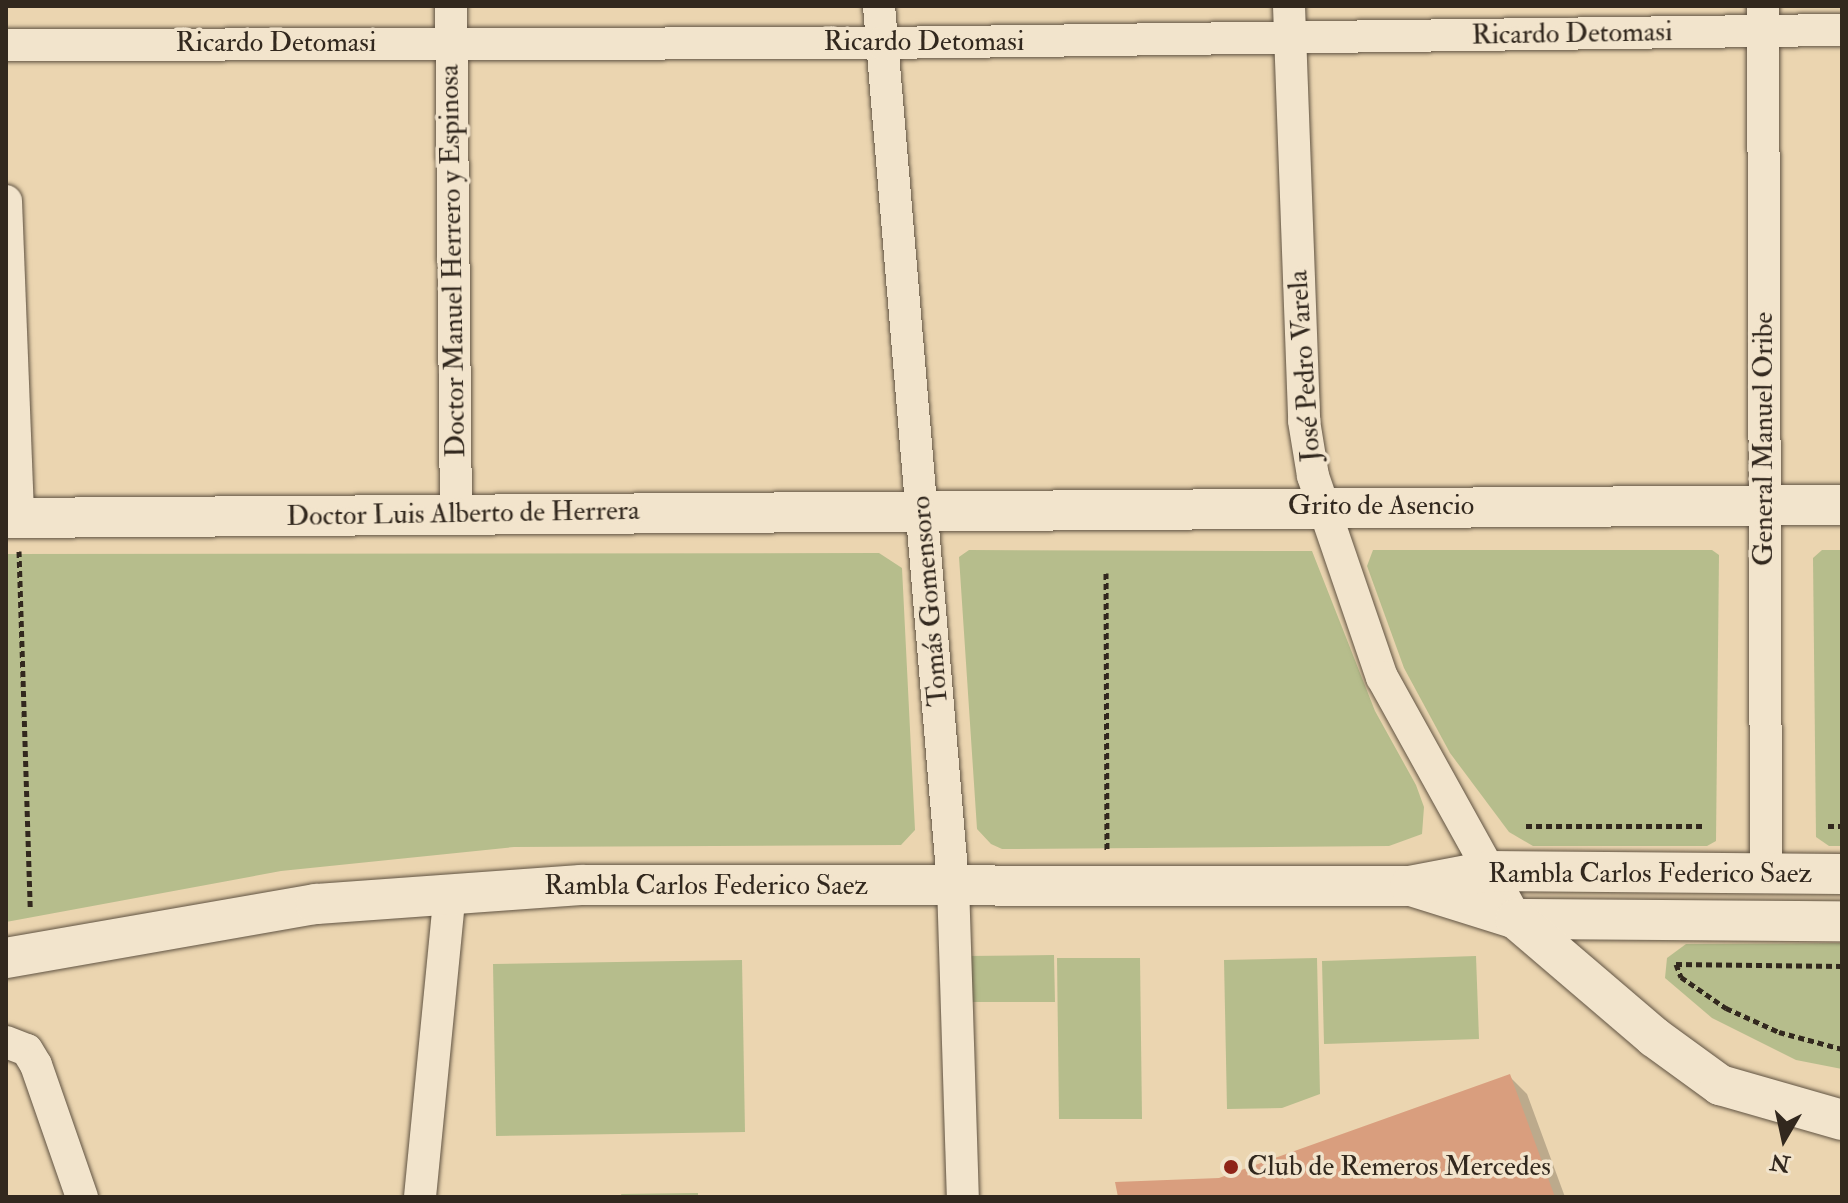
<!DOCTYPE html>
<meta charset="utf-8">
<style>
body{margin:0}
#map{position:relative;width:1848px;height:1203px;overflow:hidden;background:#ebd5b0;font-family:"IM FELL Double Pica",serif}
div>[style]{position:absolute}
.green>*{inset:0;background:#b6bd8c}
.shadow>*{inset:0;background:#0003}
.building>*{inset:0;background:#d99e7e}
.path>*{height:5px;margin-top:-2.5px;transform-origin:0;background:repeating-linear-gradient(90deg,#32281e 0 6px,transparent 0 10px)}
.roads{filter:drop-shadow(0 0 2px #605342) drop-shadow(0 0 2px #605342)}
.minor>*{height:32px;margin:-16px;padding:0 16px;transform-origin:16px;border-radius:16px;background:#f2e4cc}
.tertiary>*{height:40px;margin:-20px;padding:0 20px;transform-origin:20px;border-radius:20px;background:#f2e4cc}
.dots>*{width:22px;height:22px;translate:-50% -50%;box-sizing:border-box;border:4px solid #f2e4cc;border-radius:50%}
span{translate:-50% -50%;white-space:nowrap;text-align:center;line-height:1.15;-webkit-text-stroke:7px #f2e4cc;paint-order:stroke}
.street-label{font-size:28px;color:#32281e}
.poi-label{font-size:28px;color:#32281e}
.left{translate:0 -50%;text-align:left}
.frame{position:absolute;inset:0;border:8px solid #32281e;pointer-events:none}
.north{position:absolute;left:1744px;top:1099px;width:80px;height:80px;-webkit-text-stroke:6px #f2e4cc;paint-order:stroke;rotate:189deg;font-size:22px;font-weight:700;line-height:32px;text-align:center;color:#32281e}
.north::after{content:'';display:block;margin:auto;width:28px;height:36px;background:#32281e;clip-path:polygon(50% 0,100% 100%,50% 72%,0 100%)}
</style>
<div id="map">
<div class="green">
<div style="clip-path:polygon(969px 550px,1312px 551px,1375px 711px,1416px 785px,1424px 807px,1422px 834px,1389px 846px,1002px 849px,991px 844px,977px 829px,959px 557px)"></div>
<div style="clip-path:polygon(1373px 550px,1712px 550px,1719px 555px,1716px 841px,1707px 846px,1533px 846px,1509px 832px,1450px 753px,1404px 668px,1367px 566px)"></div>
<div style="clip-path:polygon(1842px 550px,1842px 846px,1829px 846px,1816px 837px,1813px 558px,1822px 550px)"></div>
<div style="clip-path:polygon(879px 553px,902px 568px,915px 830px,901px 845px,514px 847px,281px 871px,6px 922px,6px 554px)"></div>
<div style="clip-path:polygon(1842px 943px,1842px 1069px,1796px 1060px,1712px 1018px,1665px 978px,1667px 958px,1686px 944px)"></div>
<div style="clip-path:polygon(1054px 955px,1055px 1002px,967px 1002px,967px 956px)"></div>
<div style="clip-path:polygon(1476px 956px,1479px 1039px,1324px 1044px,1322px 961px)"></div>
<div style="clip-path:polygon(1057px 958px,1140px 958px,1142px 1119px,1059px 1119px)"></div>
<div style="clip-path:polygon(1317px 958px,1320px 1094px,1282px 1108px,1227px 1109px,1224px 960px)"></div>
<div style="clip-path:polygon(742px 960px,745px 1132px,496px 1136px,493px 964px)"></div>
<div style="clip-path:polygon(698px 1193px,698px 1197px,622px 1197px,621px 1194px)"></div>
</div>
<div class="shadow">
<div style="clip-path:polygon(1509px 1076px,1527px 1094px,1565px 1197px,1120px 1197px,1219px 1180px)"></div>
</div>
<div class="building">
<div style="clip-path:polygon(1510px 1074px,1555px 1197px,1118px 1197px,1115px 1182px,1219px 1178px)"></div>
</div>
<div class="path">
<div style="left:19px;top:551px;width:358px;rotate:88.2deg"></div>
<div style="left:1106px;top:573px;width:279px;rotate:89.8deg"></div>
<div style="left:1526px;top:826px;width:179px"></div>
<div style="left:1828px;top:826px;width:14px"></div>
<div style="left:1842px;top:966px;width:166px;rotate:-179.3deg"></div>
<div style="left:1676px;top:964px;width:14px;rotate:69deg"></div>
<div style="left:1681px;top:977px;width:55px;rotate:34.6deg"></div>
<div style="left:1726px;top:1008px;width:58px;rotate:24.4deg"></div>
<div style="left:1779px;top:1032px;width:65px;rotate:15.1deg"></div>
</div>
<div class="roads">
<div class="minor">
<div style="left:451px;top:6px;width:509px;rotate:89.44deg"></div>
<div style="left:879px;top:6px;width:881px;rotate:85.18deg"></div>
<div style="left:953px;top:884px;width:313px;rotate:88.2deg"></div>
<div style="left:1289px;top:6px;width:415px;rotate:87.9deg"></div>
<div style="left:1304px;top:421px;width:56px;rotate:80.7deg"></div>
<div style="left:1313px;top:476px;width:213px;rotate:71.1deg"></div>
<div style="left:1382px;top:677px;width:277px;rotate:61deg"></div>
<div style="left:1763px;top:6px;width:867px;rotate:89.8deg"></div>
<div style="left:6px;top:45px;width:875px;rotate:-0.13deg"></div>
<div style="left:881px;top:43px;width:961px;rotate:-0.78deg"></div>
<div style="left:6px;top:201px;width:317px;rotate:87.8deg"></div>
<div style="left:6px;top:1042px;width:22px;rotate:21deg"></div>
<div style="left:27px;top:1050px;width:17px;rotate:59deg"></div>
<div style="left:36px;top:1065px;width:140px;rotate:70.8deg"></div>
<div style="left:420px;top:1197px;width:307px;rotate:-84.4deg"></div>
</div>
<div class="tertiary">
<div style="left:6px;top:518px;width:1836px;rotate:-0.41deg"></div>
<div style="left:1414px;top:887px;width:107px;rotate:17.4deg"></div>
<div style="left:1516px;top:919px;width:326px;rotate:0.4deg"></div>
<div style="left:1516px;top:919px;width:182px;rotate:40.5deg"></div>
<div style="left:1654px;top:1037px;width:82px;rotate:36deg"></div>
<div style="left:1720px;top:1085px;width:127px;rotate:16deg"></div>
<div style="left:6px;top:958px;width:315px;rotate:-9.9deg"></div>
<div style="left:316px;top:904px;width:266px;rotate:-4.1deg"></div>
<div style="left:581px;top:885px;width:829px;rotate:0.07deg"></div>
<div style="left:1410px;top:886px;width:79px;rotate:-10.9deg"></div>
<div style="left:1488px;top:871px;width:354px;rotate:0.5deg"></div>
</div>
</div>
<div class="dots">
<div style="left:1231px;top:1167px;background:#8f2418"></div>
</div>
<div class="street-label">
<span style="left:1572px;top:34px;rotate:-1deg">Ricardo Detomasi</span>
<span style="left:924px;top:42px">Ricardo Detomasi</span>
<span style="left:276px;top:43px">Ricardo Detomasi</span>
<span style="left:453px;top:261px;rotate:-91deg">Doctor Manuel Herrero y Espinosa</span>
<span style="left:1305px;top:366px;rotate:-94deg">José Pedro Varela</span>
<span style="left:1764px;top:439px;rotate:-90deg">General Manuel Oribe</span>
<span style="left:1381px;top:506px">Grito de Asencio</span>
<span style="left:463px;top:514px;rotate:-1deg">Doctor Luis Alberto de Herrera</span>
<span style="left:930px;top:601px;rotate:-95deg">Tomás Gomensoro</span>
<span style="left:1650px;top:874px">Rambla Carlos Federico Saez</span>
<span style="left:706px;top:886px">Rambla Carlos Federico Saez</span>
</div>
<div class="poi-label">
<span class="left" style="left:1247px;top:1167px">Club de Remeros Mercedes</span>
</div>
<div class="frame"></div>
<div class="north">N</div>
</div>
